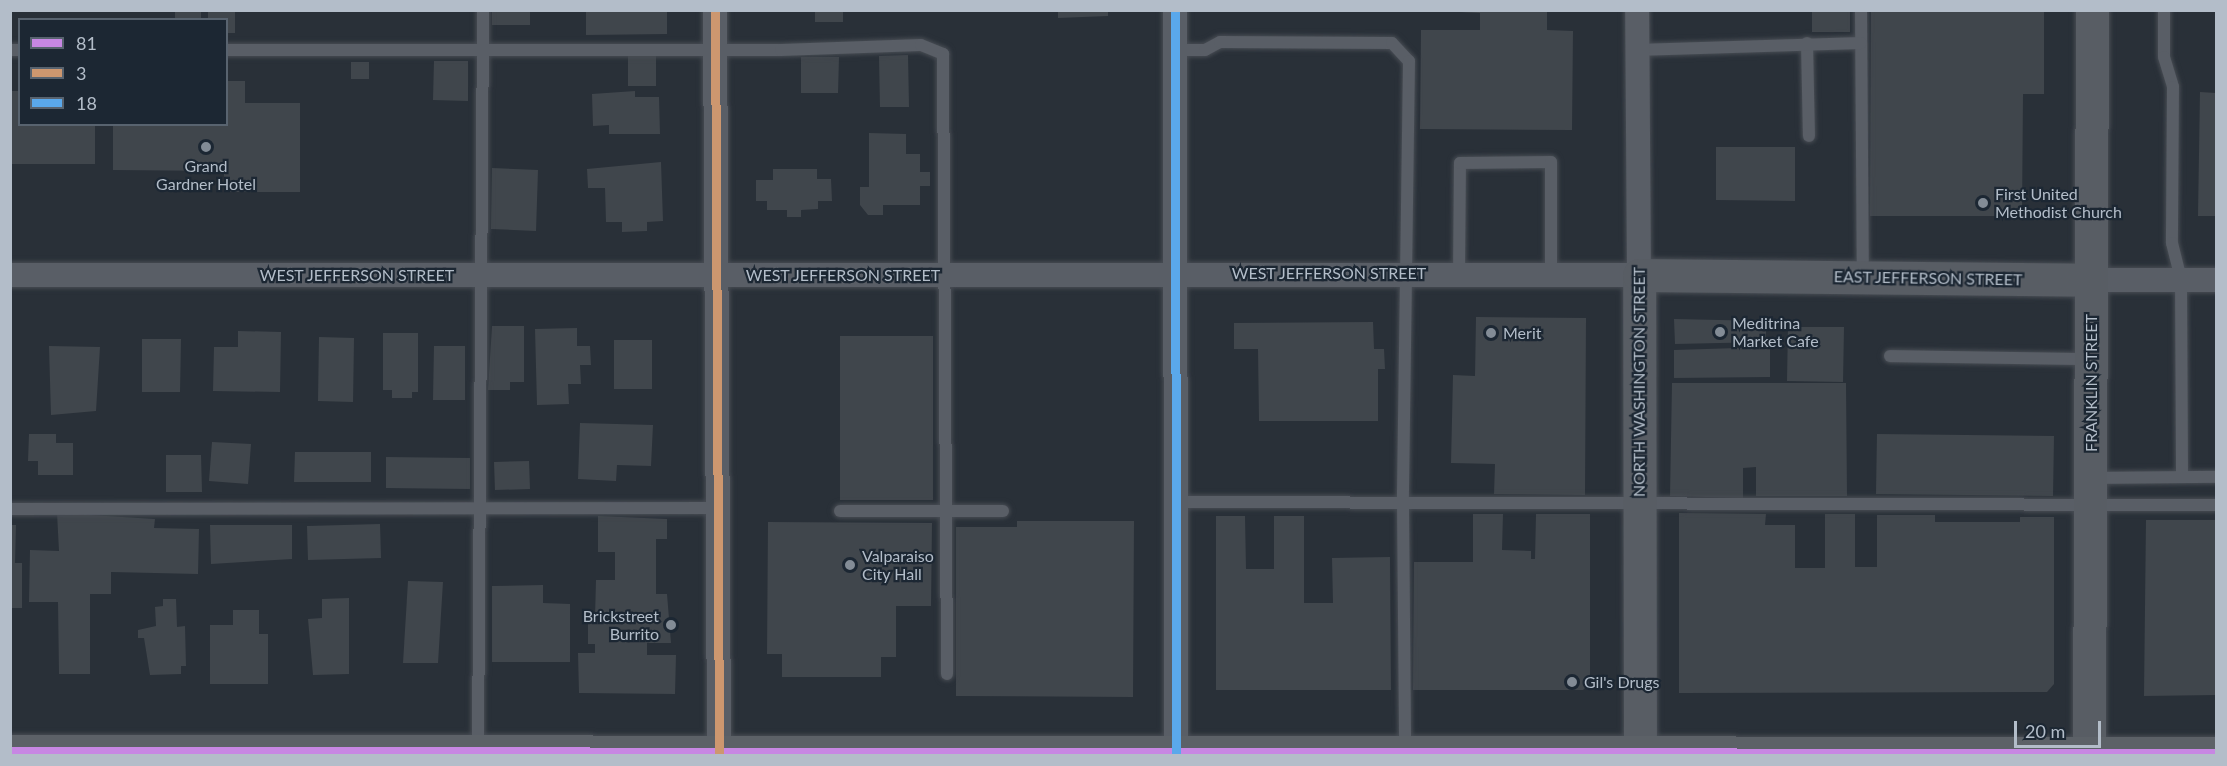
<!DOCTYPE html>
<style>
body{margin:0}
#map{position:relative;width:2227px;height:766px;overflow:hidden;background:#293038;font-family:Lato,sans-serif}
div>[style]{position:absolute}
.building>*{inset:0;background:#40464c}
.roads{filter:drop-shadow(0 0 2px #474c53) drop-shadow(0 0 2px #474c53)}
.service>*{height:12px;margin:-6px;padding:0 6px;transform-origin:6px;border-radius:6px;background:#595e66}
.minor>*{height:24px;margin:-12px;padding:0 12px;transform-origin:12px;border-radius:12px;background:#595e66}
.secondary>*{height:33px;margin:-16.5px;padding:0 16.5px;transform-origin:16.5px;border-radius:16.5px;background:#585d64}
.primary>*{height:33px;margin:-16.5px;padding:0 16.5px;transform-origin:16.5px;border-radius:16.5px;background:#5c6167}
.bus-1>*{height:9px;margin:-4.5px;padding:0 4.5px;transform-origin:4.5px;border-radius:4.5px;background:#c787e3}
.bus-2>*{height:9px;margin:-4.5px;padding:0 4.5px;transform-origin:4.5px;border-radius:4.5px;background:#cd976f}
.bus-3>*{height:9px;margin:-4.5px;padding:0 4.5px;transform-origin:4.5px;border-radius:4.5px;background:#5aa8eb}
.dots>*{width:16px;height:16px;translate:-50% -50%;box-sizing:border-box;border:3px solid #1c2733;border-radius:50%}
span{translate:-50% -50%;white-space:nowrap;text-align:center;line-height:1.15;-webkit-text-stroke:4.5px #1c2733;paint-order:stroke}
.poi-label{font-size:16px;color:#b3bdc9}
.left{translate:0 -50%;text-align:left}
.right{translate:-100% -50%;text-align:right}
.street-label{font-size:16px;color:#b3bdc9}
.frame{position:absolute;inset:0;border:12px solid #b3bdc9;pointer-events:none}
.legend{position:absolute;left:18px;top:18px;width:210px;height:108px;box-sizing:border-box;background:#1c2733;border:2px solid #58636f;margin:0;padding:8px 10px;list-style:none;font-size:18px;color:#b3bdc9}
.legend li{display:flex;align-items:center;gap:12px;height:30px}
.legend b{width:30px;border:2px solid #58636f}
.scale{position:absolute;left:2014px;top:721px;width:87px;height:27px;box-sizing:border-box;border:3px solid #b3bdc9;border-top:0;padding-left:8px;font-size:18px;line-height:21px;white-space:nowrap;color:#b3bdc9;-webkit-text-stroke:4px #1c2733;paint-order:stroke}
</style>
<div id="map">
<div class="building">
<div style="clip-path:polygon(175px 10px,201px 10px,201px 20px,175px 20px)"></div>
<div style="clip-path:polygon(208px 10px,235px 10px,235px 33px,226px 33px,226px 20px,208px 20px)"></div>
<div style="clip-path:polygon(492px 10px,530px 10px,530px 25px,492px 25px)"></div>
<div style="clip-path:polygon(586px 10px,667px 10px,667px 34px,586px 35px)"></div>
<div style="clip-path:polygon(815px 10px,843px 10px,843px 22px,815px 22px)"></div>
<div style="clip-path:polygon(1058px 10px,1108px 10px,1108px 16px,1058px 18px)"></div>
<div style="clip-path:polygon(1421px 10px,1547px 10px,1547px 30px,1573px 31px,1572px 130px,1420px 129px,1421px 30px,1480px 30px,1480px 13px)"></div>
<div style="clip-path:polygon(1812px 10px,1850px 10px,1850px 32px,1812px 32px)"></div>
<div style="clip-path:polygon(1871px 10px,2044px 10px,2044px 94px,2023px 94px,2022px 216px,1870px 216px)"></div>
<div style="clip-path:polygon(656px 54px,656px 86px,628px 86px,628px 55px)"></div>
<div style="clip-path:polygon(908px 55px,909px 107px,880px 107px,879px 56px)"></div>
<div style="clip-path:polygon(801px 57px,839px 57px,838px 93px,801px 93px)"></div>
<div style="clip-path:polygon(434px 61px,468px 61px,468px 101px,433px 100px)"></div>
<div style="clip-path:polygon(351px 62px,369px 62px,369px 79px,351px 79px)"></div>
<div style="clip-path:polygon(226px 81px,245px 81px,245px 103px,300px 103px,300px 192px,224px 192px,224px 171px,113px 170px,113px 124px,226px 124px)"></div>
<div style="clip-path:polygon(10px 91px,20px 91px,20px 124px,95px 124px,95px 164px,10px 164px)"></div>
<div style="clip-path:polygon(635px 91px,635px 97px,659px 97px,660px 134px,609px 134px,609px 125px,593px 126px,592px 94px)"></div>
<div style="clip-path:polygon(2200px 92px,2216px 93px,2216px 216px,2198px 216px)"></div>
<div style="clip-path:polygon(869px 133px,906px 134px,906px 154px,920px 154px,920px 172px,930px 172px,930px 186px,920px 186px,920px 205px,883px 205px,883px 215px,868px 215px,860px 205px,860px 187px,869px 187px)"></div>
<div style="clip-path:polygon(1716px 147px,1795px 147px,1795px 201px,1716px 200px)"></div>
<div style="clip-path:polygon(661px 162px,663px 221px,647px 222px,647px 231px,622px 232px,622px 222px,606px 222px,605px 188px,588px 188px,587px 169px)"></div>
<div style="clip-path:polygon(492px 168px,538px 170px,536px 231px,491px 229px)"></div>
<div style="clip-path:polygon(773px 169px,817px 169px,817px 179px,831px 179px,832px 201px,818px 201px,818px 209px,801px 210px,801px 217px,787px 217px,787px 210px,767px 210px,767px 201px,756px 201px,756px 180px,773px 180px)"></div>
<div style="clip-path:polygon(1476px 317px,1586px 318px,1585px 495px,1494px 494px,1495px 464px,1451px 463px,1453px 375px,1475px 376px)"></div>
<div style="clip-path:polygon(1674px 319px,1766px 321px,1766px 342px,1675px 344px)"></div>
<div style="clip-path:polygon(1373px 322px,1374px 349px,1384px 349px,1385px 369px,1378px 369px,1378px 421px,1259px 421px,1258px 349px,1234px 349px,1234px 323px)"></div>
<div style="clip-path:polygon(492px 326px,524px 326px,524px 382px,510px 382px,510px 390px,488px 390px)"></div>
<div style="clip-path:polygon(1788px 327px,1844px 327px,1843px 382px,1787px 381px)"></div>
<div style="clip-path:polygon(577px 328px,577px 346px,590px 346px,591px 365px,580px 365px,581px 384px,568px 384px,569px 404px,537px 405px,535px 329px)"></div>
<div style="clip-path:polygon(238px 331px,281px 332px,280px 392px,213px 391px,214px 347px,238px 347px)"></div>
<div style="clip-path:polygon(383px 333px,418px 333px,418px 392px,412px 392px,412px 398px,392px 398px,392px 390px,383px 390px)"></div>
<div style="clip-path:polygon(840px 336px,933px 336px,933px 500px,840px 500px)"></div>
<div style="clip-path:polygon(319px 337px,354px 338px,353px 402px,318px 401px)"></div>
<div style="clip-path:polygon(142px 339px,181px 339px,180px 392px,142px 392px)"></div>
<div style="clip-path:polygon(614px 340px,652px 340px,652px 389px,614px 389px)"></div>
<div style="clip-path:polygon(49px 346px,100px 347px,96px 411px,51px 415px)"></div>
<div style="clip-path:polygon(434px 346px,465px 346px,465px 400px,433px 400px)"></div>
<div style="clip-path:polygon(1770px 347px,1770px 377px,1674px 378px,1674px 350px)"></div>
<div style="clip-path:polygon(1672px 383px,1846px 383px,1847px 496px,1756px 496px,1756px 467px,1743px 468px,1743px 498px,1670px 496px)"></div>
<div style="clip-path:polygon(580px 423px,653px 425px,651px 466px,617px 465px,616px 481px,578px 479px)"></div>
<div style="clip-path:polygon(29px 434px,56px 434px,56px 443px,73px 443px,73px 475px,38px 475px,38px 461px,28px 461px)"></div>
<div style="clip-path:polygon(1877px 434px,2054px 436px,2053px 496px,1876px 494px)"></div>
<div style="clip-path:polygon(212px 442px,251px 444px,248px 484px,209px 481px)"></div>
<div style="clip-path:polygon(295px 452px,371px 452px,371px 482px,294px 482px)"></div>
<div style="clip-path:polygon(166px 455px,201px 455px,202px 492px,166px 492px)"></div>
<div style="clip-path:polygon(386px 457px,470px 458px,470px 489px,386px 488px)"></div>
<div style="clip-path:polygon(529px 461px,530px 489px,495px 490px,494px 462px)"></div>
<div style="clip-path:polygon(57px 513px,155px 519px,154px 528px,199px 529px,198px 574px,111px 572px,111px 594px,90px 594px,90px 674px,59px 674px,58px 602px,29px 602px,30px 550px,59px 551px)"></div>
<div style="clip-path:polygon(1679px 513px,1766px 514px,1765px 525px,1795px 525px,1795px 568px,1825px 568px,1825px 514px,1855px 514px,1855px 567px,1877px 567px,1877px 515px,1935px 515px,1935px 522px,2020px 522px,2020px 517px,2054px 517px,2054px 684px,2047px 692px,1679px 693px)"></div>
<div style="clip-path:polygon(1473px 514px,1503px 514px,1502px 550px,1531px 551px,1531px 559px,1535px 559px,1536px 514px,1590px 514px,1590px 683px,1583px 690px,1413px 690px,1414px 562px,1473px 562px)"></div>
<div style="clip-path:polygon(598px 516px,667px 519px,667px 539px,656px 539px,656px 594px,667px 594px,671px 643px,647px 643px,647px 655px,676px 655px,675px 694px,579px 693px,578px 653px,595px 653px,595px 644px,588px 644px,588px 621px,656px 621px,595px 617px,596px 580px,615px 580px,615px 552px,598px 552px)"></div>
<div style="clip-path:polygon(1216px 516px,1245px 516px,1246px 569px,1274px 569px,1274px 516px,1304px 516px,1304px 603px,1333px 603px,1332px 558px,1390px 557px,1391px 690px,1216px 690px)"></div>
<div style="clip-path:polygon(2146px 520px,2216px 520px,2216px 695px,2144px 696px)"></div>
<div style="clip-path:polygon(1017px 521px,1134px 521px,1133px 697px,956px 696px,956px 527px,1017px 527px)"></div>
<div style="clip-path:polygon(768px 522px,932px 523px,931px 606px,896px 606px,896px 657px,881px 657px,881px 677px,782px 677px,782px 654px,767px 654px)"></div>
<div style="clip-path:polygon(380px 524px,381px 558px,308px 560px,307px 526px)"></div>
<div style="clip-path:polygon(10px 525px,16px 525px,15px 563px,22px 563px,22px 608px,10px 608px)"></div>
<div style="clip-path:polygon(210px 525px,292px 525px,292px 559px,211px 564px)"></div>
<div style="clip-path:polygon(408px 581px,443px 582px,438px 663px,403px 663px)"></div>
<div style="clip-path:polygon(543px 585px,543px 603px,570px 604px,570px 662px,492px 662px,492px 586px)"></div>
<div style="clip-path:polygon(349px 598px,349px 674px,313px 675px,308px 619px,322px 618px,322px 599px)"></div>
<div style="clip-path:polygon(163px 599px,176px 599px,177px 627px,185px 626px,186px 666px,181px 666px,181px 674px,150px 675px,144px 638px,138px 638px,138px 630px,156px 626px,155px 607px,163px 606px)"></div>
<div style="clip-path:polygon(233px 610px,259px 610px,259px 634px,268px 634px,268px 684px,210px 684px,210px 625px,233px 625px)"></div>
</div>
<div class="roads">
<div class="service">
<div style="left:1861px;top:10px;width:266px;rotate:89.6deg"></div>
<div style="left:2164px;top:10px;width:47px;rotate:90deg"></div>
<div style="left:2164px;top:57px;width:31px;rotate:73deg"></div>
<div style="left:2173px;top:87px;width:156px;rotate:90.4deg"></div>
<div style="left:2172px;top:243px;width:38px;rotate:76deg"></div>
<div style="left:2181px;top:280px;width:197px;rotate:89.7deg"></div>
<div style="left:1807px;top:43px;width:93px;rotate:88.8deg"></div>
<div style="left:10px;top:50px;width:10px"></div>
<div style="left:226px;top:50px;width:555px"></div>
<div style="left:781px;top:50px;width:140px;rotate:-2deg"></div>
<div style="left:921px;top:45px;width:24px;rotate:22deg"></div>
<div style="left:943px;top:54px;width:620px;rotate:89.63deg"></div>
<div style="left:1175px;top:50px;width:30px"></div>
<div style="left:1205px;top:50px;width:17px;rotate:-28deg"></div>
<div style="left:1220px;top:42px;width:172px;rotate:0.3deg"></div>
<div style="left:1392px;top:43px;width:25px;rotate:47deg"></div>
<div style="left:1409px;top:61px;width:443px;rotate:90.8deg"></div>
<div style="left:1403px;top:504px;width:248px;rotate:89.5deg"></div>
<div style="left:1637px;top:50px;width:224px;rotate:-1.8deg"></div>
<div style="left:1459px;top:274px;width:111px;rotate:-89.5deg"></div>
<div style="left:1460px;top:163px;width:91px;rotate:-0.6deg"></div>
<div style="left:1551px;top:162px;width:112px;rotate:90deg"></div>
<div style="left:1890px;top:356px;width:200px;rotate:0.9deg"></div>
<div style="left:2092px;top:478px;width:124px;rotate:-0.5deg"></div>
<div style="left:1177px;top:502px;width:1039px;rotate:0.17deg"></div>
<div style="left:10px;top:509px;width:708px;rotate:-0.08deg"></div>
<div style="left:840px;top:511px;width:163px"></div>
<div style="left:478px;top:751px;width:741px;rotate:-89.61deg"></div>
</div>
<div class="minor">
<div style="left:715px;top:10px;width:746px;rotate:89.69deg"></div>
<div style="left:1175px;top:10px;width:746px;rotate:89.92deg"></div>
<div style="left:10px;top:275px;width:1629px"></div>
<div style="left:1639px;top:275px;width:265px;rotate:-90.4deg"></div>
<div style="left:2091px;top:280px;width:125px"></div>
</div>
<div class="secondary">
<div style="left:1640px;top:756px;width:481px;rotate:-90.1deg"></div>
<div style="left:1639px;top:275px;width:452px;rotate:0.6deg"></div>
<div style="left:2089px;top:756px;width:746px;rotate:-89.77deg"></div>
</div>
<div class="primary">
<div style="left:10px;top:751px;width:2206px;rotate:0.05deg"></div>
</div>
</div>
<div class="bus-1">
<div style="left:10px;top:751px;width:2206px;rotate:0.05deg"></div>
</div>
<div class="bus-2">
<div style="left:715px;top:10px;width:746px;rotate:89.69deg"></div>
</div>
<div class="bus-3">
<div style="left:1175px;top:10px;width:746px;rotate:89.92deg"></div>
</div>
<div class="dots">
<div style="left:206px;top:147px;background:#838c96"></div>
<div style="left:1983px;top:203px;background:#838c96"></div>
<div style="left:1720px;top:332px;background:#838c96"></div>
<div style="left:1491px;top:333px;background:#838c96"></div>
<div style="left:850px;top:565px;background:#838c96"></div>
<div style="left:671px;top:625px;background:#838c96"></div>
<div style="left:1572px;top:682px;background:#838c96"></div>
</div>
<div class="poi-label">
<span style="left:206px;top:175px">Grand<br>Gardner Hotel</span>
<span class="left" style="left:1995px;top:203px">First United<br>Methodist Church</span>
<span class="left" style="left:1732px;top:332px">Meditrina<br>Market Cafe</span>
<span class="left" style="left:1503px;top:333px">Merit</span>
<span class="left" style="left:862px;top:565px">Valparaiso<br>City Hall</span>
<span class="right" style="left:659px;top:625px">Brickstreet<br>Burrito</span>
<span class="left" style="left:1584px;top:682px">Gil's Drugs</span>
</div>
<div class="street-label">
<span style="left:1329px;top:273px">WEST JEFFERSON STREET</span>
<span style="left:357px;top:275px">WEST JEFFERSON STREET</span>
<span style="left:843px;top:275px">WEST JEFFERSON STREET</span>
<span style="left:1928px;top:278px;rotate:1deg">EAST JEFFERSON STREET</span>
<span style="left:1639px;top:382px;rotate:-90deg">NORTH WASHINGTON STREET</span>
<span style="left:2091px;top:383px;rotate:-90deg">FRANKLIN STREET</span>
</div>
<div class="frame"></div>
<ul class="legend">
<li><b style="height:8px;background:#c787e3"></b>81</li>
<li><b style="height:8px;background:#cd976f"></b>3</li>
<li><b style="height:8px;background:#5aa8eb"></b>18</li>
</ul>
<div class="scale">20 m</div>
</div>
